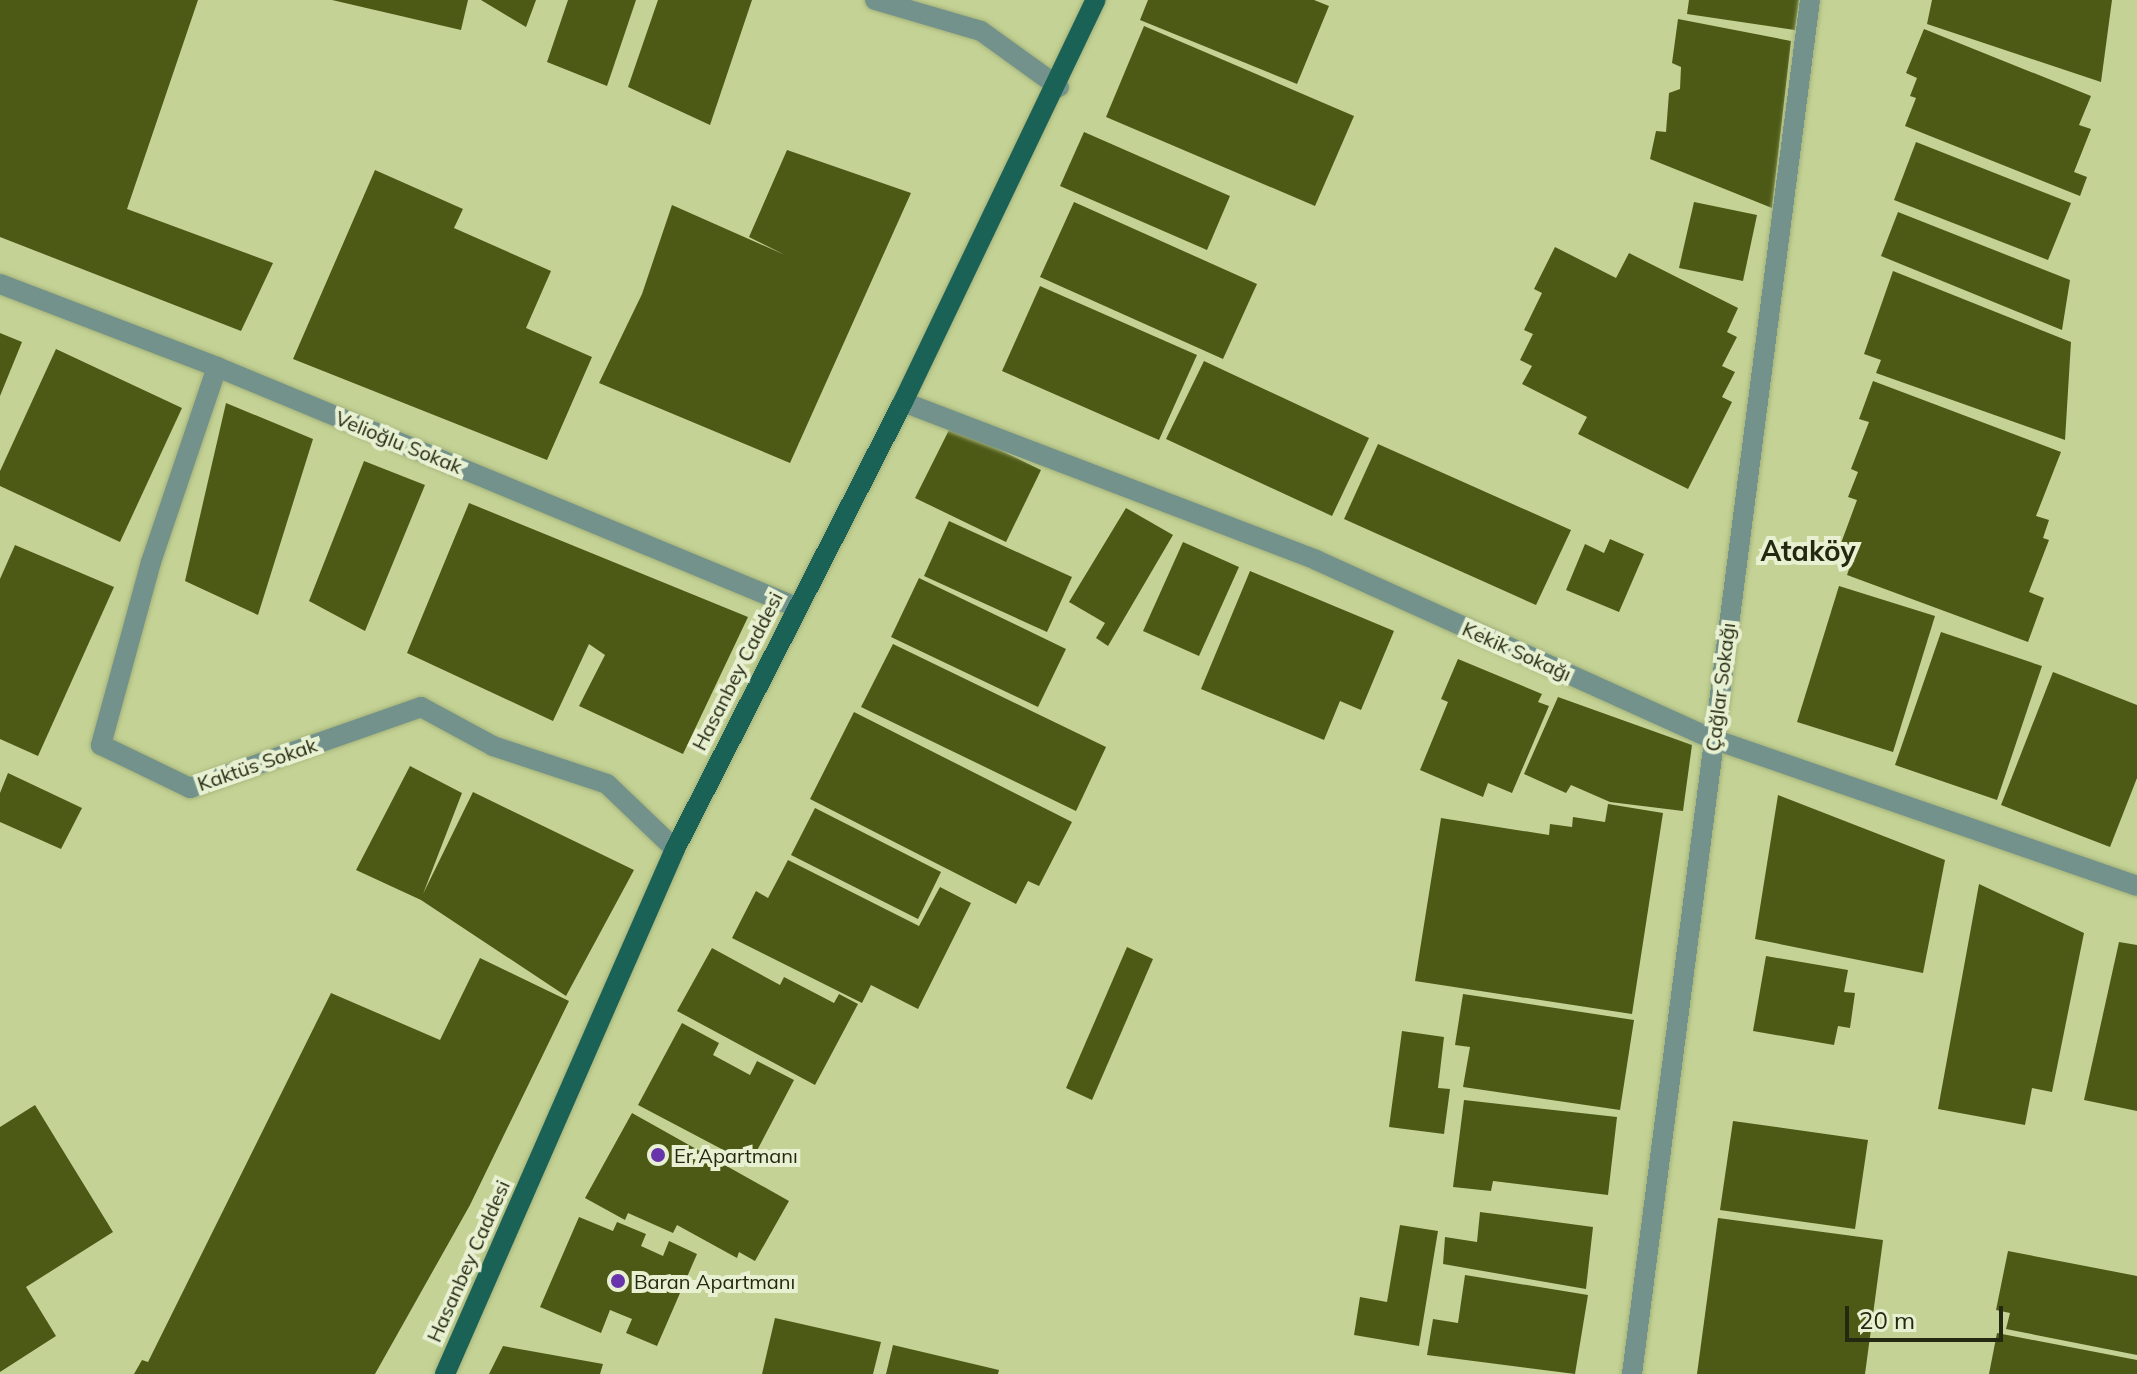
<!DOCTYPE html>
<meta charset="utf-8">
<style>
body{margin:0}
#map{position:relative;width:2137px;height:1374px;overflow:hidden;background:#c4d395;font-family:Mulish,sans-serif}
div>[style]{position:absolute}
.building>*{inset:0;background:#4d5a16}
.roads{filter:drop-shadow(0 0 2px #a4b17a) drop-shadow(0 0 2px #a4b17a)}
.minor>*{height:20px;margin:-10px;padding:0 10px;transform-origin:10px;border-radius:10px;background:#72928b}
.major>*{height:20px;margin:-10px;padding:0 10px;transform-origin:10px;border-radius:10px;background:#1b6256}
.dots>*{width:22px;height:22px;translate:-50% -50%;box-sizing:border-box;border:4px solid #e7f0d1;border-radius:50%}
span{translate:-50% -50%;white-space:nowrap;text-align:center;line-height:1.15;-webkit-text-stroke:8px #e7f0d1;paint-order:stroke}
.street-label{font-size:20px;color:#232810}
.poi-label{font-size:20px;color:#232810}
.left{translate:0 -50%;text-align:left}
.district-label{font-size:28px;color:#232810;font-weight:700}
.scale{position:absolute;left:1845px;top:1306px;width:158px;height:36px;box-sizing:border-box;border:4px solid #232810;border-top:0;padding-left:10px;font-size:24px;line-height:28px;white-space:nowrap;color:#232810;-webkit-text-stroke:6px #e7f0d1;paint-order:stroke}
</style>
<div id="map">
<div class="building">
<div style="clip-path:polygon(0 0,198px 0,127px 209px,273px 263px,241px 331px,0 237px)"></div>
<div style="clip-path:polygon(332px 0,468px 0,461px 30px)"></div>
<div style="clip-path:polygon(481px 0,536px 0,526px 27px)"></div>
<div style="clip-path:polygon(568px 0,636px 0,607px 86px,547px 62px)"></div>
<div style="clip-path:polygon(658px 0,752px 0,710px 125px,628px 87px)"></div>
<div style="clip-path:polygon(1148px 0,1314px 0,1329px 6px,1297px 84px,1140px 20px)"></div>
<div style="clip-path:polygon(1689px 0,1799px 0,1795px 30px,1687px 14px)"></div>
<div style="clip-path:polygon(1932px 0,2112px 0,2101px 82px,1927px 24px)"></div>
<div style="clip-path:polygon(1678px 19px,1791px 41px,1772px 208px,1650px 159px,1656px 131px,1666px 132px,1669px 93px,1680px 89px,1681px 67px,1672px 63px)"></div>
<div style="clip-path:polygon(1144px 26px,1354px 116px,1315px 206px,1106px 117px)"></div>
<div style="clip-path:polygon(1924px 29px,2091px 96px,2079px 125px,2091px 129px,2074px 172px,2087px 177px,2080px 196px,1905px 126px,1916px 98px,1910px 96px,1917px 78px,1906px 73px)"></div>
<div style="clip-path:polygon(1084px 132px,1230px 196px,1207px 250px,1060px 186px)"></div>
<div style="clip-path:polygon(1916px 142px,2071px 203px,2048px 260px,1894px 200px)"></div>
<div style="clip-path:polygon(787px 150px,911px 193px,790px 463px,599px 383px,642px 294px,672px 205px,785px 255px,749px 237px)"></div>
<div style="clip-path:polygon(375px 170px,463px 209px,454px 228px,551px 271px,526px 328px,592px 357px,547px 460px,293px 359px)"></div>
<div style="clip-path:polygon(1074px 202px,1257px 284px,1223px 359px,1040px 277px)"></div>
<div style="clip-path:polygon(1694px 202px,1757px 215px,1743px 281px,1679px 268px)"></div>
<div style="clip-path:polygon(1898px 212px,2070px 280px,2062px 330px,1881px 256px)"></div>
<div style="clip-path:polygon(1555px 247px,1616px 278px,1629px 253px,1738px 308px,1727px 332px,1737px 337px,1722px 366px,1735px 372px,1722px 397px,1732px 402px,1688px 489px,1578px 434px,1587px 417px,1522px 384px,1532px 366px,1520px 360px,1533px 334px,1524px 330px,1542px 293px,1534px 289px)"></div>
<div style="clip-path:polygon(1893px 271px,2071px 342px,2065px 440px,1876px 373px,1881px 360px,1864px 354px)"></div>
<div style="clip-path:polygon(1040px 286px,1197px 355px,1159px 440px,1002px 371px)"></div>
<div style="clip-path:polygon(0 333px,22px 342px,0 396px)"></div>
<div style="clip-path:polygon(56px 349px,182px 408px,120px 542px,0 486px,0 471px)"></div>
<div style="clip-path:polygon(1204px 361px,1369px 438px,1332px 516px,1166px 439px)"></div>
<div style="clip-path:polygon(1873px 381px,2061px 452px,2036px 516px,2049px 520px,2043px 538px,2049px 540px,2029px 592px,2044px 598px,2028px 642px,1847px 575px,1852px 560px,1837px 554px,1857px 500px,1848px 497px,1858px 472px,1851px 469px,1869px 422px,1859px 419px)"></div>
<div style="clip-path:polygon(226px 403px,313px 439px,258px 615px,185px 581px)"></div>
<div style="clip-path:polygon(951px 426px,1041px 470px,1006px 542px,915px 498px)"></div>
<div style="clip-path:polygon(1378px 444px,1571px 530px,1536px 605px,1344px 519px)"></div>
<div style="clip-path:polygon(364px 461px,425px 485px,365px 631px,309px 601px)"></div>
<div style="clip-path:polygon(469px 503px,748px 617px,683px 754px,579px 706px,605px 655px,589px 644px,553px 721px,407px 653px)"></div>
<div style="clip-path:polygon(1126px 508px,1173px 535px,1108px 646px,1096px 638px,1105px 623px,1069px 602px)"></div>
<div style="clip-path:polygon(949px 521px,1072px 577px,1047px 632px,924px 576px)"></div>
<div style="clip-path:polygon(1610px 539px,1644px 554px,1619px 612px,1566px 590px,1585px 544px,1604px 553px)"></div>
<div style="clip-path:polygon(1183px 542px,1239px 567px,1199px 656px,1143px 631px)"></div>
<div style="clip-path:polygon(15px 545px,114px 587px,38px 756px,0 739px,0 579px)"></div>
<div style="clip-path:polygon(1250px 571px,1394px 631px,1361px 710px,1340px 701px,1324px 740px,1201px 689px)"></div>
<div style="clip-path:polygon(919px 578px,1066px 649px,1038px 707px,891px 637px)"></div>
<div style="clip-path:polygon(1839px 586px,1935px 616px,1893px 752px,1797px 722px)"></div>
<div style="clip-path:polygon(1941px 632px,2042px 666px,1997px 800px,1895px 765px)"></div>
<div style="clip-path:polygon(893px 644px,1106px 747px,1076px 811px,861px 707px)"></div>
<div style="clip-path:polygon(1458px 659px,1542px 694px,1538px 702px,1549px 706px,1512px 793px,1488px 783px,1483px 797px,1420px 770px,1448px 702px,1441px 699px)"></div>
<div style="clip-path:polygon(2053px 672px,2137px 705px,2137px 778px,2110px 847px,2001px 805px)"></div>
<div style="clip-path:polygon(1558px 697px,1692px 745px,1683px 811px,1610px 802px,1571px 785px,1566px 793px,1524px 774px)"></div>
<div style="clip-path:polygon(854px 712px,1072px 822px,1039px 886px,1028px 881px,1016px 904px,810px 799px)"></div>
<div style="clip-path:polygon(410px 766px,462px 793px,423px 894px,473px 792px,634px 870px,566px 996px,421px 900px,356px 870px)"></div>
<div style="clip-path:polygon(8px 773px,82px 808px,61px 849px,0 822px,0 793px)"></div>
<div style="clip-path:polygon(1778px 795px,1945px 860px,1923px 973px,1755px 939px)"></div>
<div style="clip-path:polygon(1608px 804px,1663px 813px,1632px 1014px,1415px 981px,1441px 818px,1549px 835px,1550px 824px,1572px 827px,1573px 817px,1605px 822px)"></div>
<div style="clip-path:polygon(815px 808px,941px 872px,918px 919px,791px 855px)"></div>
<div style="clip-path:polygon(788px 860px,919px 926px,940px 887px,971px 903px,918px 1009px,871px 985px,862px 1003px,732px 938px,756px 891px,768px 898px)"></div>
<div style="clip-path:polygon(1979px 884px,2084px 933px,2052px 1092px,2032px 1088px,2025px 1125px,1938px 1109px)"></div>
<div style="clip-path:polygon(2119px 942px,2137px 945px,2137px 1111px,2084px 1100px)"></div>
<div style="clip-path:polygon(1127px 947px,1153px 959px,1092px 1100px,1066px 1088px)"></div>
<div style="clip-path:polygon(712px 948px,780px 985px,784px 977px,834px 1003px,839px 994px,858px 1004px,815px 1085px,677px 1011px)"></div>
<div style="clip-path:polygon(1766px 956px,1848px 970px,1844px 992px,1855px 993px,1850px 1028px,1838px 1026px,1834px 1045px,1753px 1031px)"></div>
<div style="clip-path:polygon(480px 958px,569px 1001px,470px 1205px,375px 1374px,134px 1374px,142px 1360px,148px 1362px,331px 993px,440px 1040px)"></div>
<div style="clip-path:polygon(1463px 994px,1634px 1020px,1620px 1110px,1463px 1087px,1470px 1047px,1455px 1045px)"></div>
<div style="clip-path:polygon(682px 1023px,719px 1043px,713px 1055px,750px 1075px,757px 1061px,794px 1080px,750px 1164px,638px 1105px)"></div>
<div style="clip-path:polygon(1402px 1031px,1444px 1037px,1438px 1088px,1450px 1089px,1444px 1134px,1389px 1127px)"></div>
<div style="clip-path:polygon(1464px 1100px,1617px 1117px,1608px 1195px,1493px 1181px,1491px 1191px,1453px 1187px)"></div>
<div style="clip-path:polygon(35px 1105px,113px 1232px,26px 1287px,56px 1336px,0 1372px,0 1127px)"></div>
<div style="clip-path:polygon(632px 1113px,789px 1201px,755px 1261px,739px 1252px,737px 1258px,677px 1225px,673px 1233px,628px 1213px,625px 1220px,585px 1198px)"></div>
<div style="clip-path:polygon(1733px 1121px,1868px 1140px,1855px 1229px,1720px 1210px)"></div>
<div style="clip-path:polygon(1480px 1212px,1593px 1227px,1586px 1289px,1443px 1264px,1445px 1237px,1477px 1242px)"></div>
<div style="clip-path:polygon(579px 1217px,613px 1231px,617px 1222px,646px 1234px,641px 1246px,663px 1256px,669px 1241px,697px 1254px,657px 1346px,626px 1333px,632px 1319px,610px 1310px,601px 1333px,540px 1307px)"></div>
<div style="clip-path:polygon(1718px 1218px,1883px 1240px,1865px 1374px,1697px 1374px)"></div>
<div style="clip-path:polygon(1400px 1225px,1438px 1231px,1419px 1346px,1354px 1335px,1360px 1297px,1387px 1302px)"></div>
<div style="clip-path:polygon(2008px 1251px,2137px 1276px,2137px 1355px,2006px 1329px,2010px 1313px,1996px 1310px)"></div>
<div style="clip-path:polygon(1465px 1275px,1588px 1295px,1575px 1374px,1427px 1355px,1433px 1319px,1458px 1323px)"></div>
<div style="clip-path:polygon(775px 1318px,881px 1342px,873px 1374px,762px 1374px)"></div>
<div style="clip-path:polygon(1997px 1333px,2137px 1360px,2137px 1374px,1989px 1374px)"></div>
<div style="clip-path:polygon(893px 1345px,999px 1370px,998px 1374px,886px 1374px)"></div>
<div style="clip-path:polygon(503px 1346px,603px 1364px,600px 1374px,489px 1374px)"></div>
</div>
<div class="roads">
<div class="minor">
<div style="left:875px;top:0;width:110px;rotate:16.3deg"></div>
<div style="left:981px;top:31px;width:96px;rotate:35.7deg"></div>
<div style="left:0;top:284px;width:232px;rotate:20.9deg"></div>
<div style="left:217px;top:367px;width:627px;rotate:22.51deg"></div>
<div style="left:217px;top:367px;width:206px;rotate:108.7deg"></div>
<div style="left:151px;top:562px;width:190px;rotate:105.3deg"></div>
<div style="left:101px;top:745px;width:99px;rotate:25.8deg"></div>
<div style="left:190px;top:788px;width:245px;rotate:-19.3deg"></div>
<div style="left:421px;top:707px;width:82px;rotate:28.4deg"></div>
<div style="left:493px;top:746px;width:120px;rotate:18.4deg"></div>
<div style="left:607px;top:784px;width:94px;rotate:43.7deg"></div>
<div style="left:903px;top:402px;width:442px;rotate:20.9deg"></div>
<div style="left:1316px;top:560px;width:435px;rotate:24.3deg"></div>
<div style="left:1713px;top:739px;width:449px;rotate:19.1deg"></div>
<div style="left:1632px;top:1374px;width:1385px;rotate:-82.62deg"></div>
</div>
<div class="major">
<div style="left:445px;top:1374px;width:573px;rotate:-66.34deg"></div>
<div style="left:675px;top:849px;width:502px;rotate:-62.98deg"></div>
<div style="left:903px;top:402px;width:446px;rotate:-64.4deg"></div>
</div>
</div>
<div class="dots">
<div style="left:658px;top:1155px;background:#6834ab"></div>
<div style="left:618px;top:1281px;background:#6834ab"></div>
</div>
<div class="street-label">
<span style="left:399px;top:442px;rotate:22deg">Velioğlu Sokak</span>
<span style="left:1517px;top:651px;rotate:24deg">Kekik Sokağı</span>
<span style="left:737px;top:671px;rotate:-63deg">Hasanbey Caddesi</span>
<span style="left:1720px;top:687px;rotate:-83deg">Çağlar Sokağı</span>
<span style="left:257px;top:764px;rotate:-19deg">Kaktüs Sokak</span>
<span style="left:468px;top:1261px;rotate:-66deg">Hasanbey Caddesi</span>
</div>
<div class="poi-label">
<span class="left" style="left:674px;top:1155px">Er Apartmanı</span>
<span class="left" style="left:634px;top:1281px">Baran Apartmanı</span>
</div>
<div class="district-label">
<span style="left:1808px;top:551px">Ataköy</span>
</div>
<div class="scale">20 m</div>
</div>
